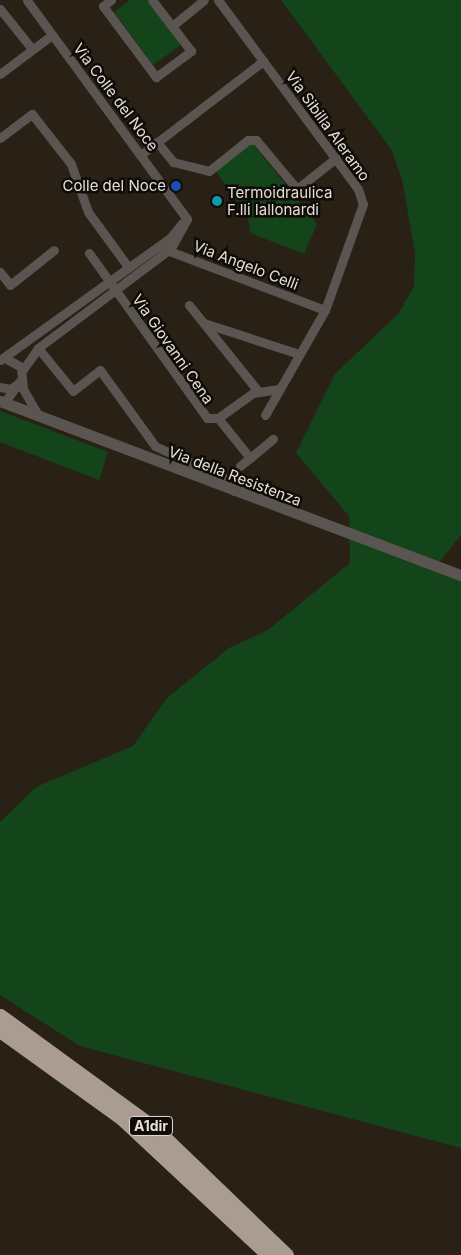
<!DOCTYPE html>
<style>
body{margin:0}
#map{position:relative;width:461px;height:1255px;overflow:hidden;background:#2a2116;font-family:Inter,sans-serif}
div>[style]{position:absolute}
.green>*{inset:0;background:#14441a}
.minor>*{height:9px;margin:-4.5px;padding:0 4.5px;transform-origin:4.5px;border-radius:4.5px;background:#5b5551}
.tertiary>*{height:11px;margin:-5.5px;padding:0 5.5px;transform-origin:5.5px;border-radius:5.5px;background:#5b5551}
.motorway>*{height:15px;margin:-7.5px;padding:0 7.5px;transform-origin:7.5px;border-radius:7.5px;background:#ab9c91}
.dots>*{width:14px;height:14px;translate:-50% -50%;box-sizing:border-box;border:2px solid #0f0b07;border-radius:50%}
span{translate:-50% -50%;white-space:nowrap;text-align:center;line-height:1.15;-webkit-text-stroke:5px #0f0b07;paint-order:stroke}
.shield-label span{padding:1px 4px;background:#0f0b07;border:1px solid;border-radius:4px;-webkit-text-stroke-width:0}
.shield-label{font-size:14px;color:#e4ded7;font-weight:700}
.street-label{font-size:15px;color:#e4ded7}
.poi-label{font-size:15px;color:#e4ded7}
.right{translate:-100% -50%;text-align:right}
.left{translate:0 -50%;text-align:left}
</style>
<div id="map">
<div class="green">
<div style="clip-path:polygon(130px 0,148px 0,181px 45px,153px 65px,114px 12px)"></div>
<div style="clip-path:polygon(281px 0,461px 0,461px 535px,438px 564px,461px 574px,461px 1148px,80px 1046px,0 995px,0 822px,36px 787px,133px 746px,167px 698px,229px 648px,268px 630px,350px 563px,349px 516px,296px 453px,335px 374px,399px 313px,414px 286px,415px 253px,402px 179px,391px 149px)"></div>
<div style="clip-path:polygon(252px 143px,317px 224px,304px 254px,250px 233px,248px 217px,216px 171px)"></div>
<div style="clip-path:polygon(0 411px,108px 452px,99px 480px,0 442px)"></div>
</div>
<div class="minor">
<div style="left:111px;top:0;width:10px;rotate:143deg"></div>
<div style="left:103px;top:6px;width:89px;rotate:53.3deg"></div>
<div style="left:156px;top:77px;width:44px;rotate:-36.6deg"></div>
<div style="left:191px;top:51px;width:64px;rotate:-127.4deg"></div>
<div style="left:218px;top:0;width:235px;rotate:53.5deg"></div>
<div style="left:358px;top:189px;width:16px;rotate:72deg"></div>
<div style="left:363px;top:204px;width:113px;rotate:109.7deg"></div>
<div style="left:325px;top:310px;width:121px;rotate:119.7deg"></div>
<div style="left:0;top:9px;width:51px;rotate:51.3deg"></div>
<div style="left:172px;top:26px;width:41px;rotate:-39.1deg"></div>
<div style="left:0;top:74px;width:65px;rotate:-36.9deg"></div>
<div style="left:0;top:138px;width:40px;rotate:-37deg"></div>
<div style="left:32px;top:114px;width:63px;rotate:52deg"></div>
<div style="left:71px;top:164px;width:51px;rotate:70.5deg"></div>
<div style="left:88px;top:212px;width:69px;rotate:53.8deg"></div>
<div style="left:157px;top:142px;width:26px;rotate:51deg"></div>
<div style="left:173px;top:162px;width:37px;rotate:14deg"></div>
<div style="left:209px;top:171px;width:50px;rotate:-38.5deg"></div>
<div style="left:248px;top:140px;width:8px"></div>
<div style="left:256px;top:140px;width:64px;rotate:50.1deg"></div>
<div style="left:297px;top:189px;width:50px;rotate:-38.5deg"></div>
<div style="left:142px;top:154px;width:153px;rotate:-37.5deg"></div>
<div style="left:164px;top:249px;width:172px;rotate:20.8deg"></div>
<div style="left:89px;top:253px;width:203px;rotate:54.4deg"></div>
<div style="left:207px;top:418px;width:11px"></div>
<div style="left:218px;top:418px;width:43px;rotate:-35.5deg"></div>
<div style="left:253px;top:393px;width:26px;rotate:-9deg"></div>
<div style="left:0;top:272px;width:16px;rotate:52deg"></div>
<div style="left:10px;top:285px;width:56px;rotate:-38.5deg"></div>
<div style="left:189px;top:305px;width:110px;rotate:51.3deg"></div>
<div style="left:204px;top:323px;width:100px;rotate:18.1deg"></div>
<div style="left:38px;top:348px;width:55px;rotate:50.9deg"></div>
<div style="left:73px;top:391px;width:34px;rotate:-38deg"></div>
<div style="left:100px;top:370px;width:94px;rotate:54.1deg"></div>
<div style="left:155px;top:446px;width:86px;rotate:24.8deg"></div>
<div style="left:233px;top:482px;width:9px;rotate:84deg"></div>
<div style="left:5px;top:358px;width:18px;rotate:29deg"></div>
<div style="left:21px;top:367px;width:22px;rotate:85deg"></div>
<div style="left:23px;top:389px;width:30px;rotate:60deg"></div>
<div style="left:0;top:360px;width:209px;rotate:-35.7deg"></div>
<div style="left:170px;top:238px;width:19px;rotate:-51deg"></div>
<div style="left:22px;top:371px;width:28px;rotate:-55deg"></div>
<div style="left:38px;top:348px;width:166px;rotate:-36.9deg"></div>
<div style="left:171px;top:248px;width:33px;rotate:-61deg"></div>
<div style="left:187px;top:219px;width:271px;rotate:-126.2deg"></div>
<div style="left:0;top:387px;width:10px;rotate:11deg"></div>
<div style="left:10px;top:389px;width:11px;rotate:-34deg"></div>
<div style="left:4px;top:403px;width:29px;rotate:-54deg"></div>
<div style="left:218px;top:418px;width:51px;rotate:51.3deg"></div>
<div style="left:250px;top:458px;width:30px;rotate:-40deg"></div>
<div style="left:240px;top:466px;width:13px;rotate:-39deg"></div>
</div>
<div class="tertiary">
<div style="left:0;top:401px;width:493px;rotate:20.7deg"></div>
</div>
<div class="motorway">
<div style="left:0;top:1016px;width:192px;rotate:36.1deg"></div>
<div style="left:155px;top:1129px;width:182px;rotate:43.9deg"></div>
<div style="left:0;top:1030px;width:150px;rotate:35.8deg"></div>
<div style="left:122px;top:1118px;width:201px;rotate:43deg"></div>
</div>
<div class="dots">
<div style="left:176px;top:186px;background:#1a4fb4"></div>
<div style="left:217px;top:201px;background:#0f9aa8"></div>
</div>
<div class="shield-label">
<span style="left:151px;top:1126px">A1dir</span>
</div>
<div class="street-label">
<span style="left:116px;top:97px;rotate:53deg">Via Colle del Noce</span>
<span style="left:328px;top:126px;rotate:54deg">Via Sibilla Aleramo</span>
<span style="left:246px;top:265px;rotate:21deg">Via Angelo Celli</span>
<span style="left:173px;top:349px;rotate:55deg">Via Giovanni Cena</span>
<span style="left:235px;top:476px;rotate:21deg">Via della Resistenza</span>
</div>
<div class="poi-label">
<span class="right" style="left:166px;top:186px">Colle del Noce</span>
<span class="left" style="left:227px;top:201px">Termoidraulica<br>F.lli Iallonardi</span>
</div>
</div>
